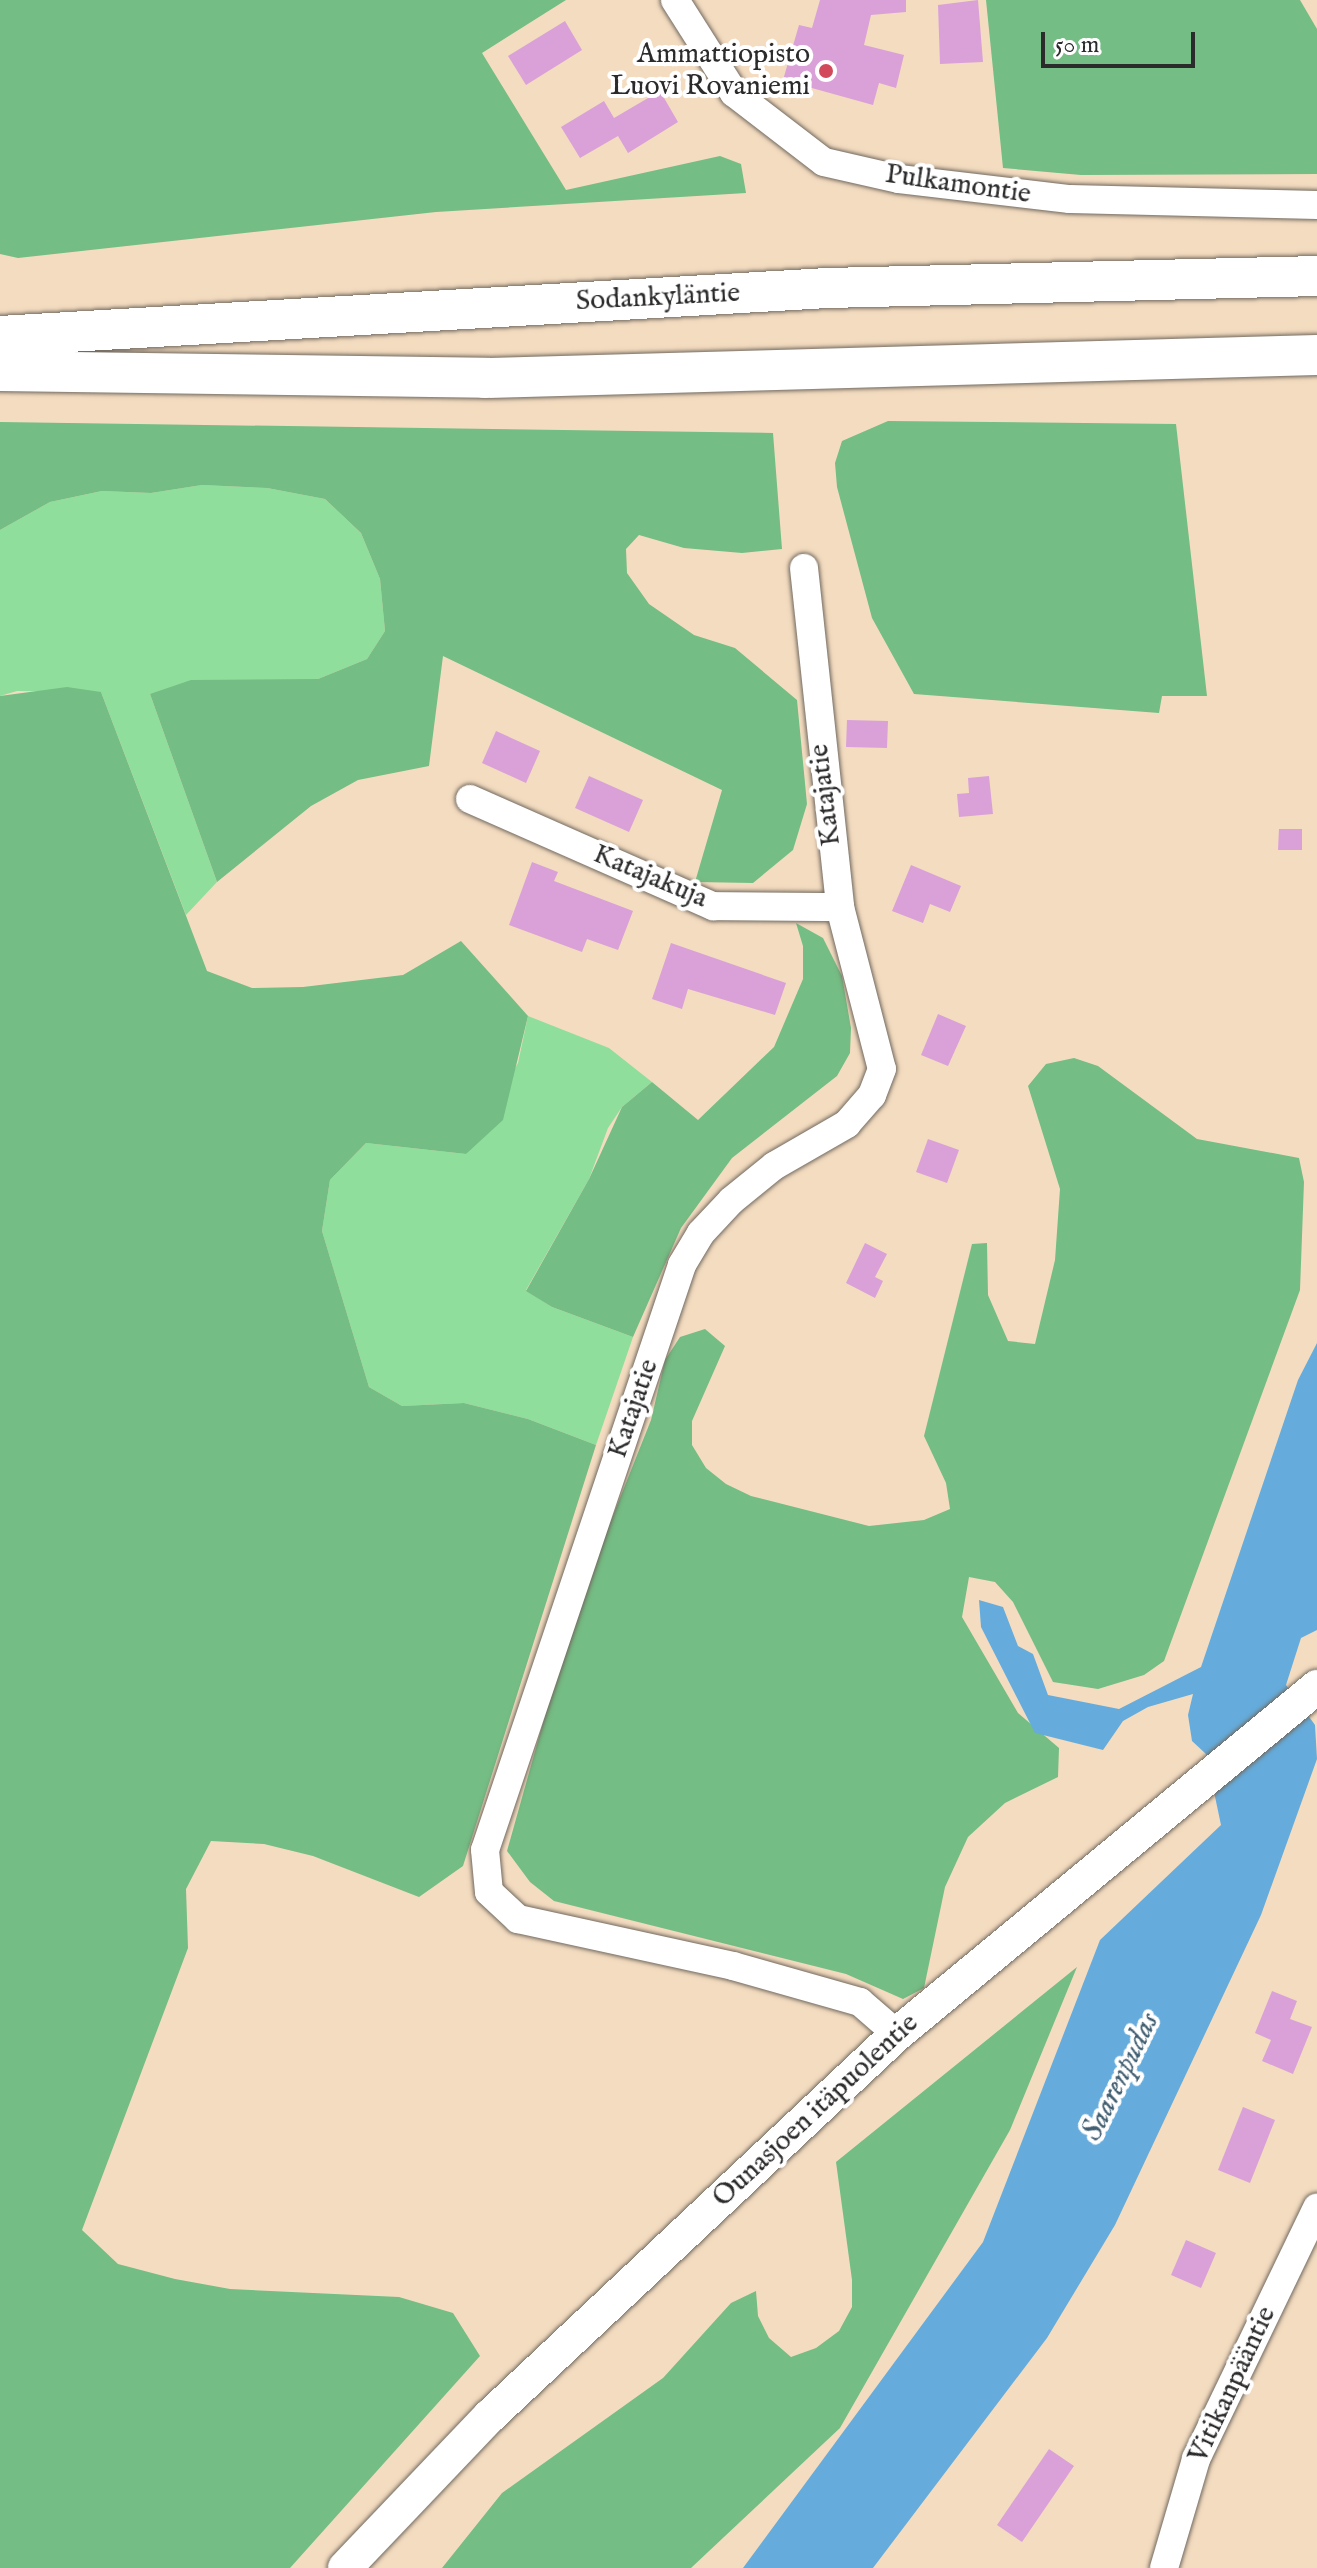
<!DOCTYPE html>
<meta charset="utf-8">
<style>
body{margin:0}
#map{position:relative;width:1317px;height:2568px;overflow:hidden;background:#f4dcc0;font-family:"IM FELL English",serif}
div>[style]{position:absolute}
.green>*{inset:0;background:#90de9c}
.forest>*{inset:0;background:#74bd84}
.water>*{inset:0;background:#65acdc}
.building>*{inset:0;background:#d9a1d8}
.roads{filter:drop-shadow(0 0 2px #71695f) drop-shadow(0 0 2px #71695f)}
.minor>*{height:28px;margin:-14px;padding:0 14px;transform-origin:14px;border-radius:14px;background:#fff}
.major>*{height:34px;margin:-17px;padding:0 17px;transform-origin:17px;border-radius:17px;background:#fff}
.highway>*{height:40px;margin:-20px;padding:0 20px;transform-origin:20px;border-radius:20px;background:#fff}
.dots>*{width:22px;height:22px;translate:-50% -50%;box-sizing:border-box;border:4px solid #fff;border-radius:50%}
span{translate:-50% -50%;white-space:nowrap;text-align:center;line-height:1.15;-webkit-text-stroke:8px #fff;paint-order:stroke}
.poi-label{font-size:28px;color:#2b2b2b}
.right{translate:-100% -50%;text-align:right}
.street-label{font-size:28px;color:#2b2b2b}
.water-label{font-size:30px;color:#425f72;font-style:italic}
.scale{position:absolute;left:1041px;top:32px;width:154px;height:36px;box-sizing:border-box;border:4px solid #2b2b2b;border-top:0;padding-left:10px;font-size:24px;line-height:28px;white-space:nowrap;color:#2b2b2b;-webkit-text-stroke:6px #fff;paint-order:stroke}
</style>
<div id="map">
<div class="green">
<div style="clip-path:polygon(202px 485px,267px 488px,325px 499px,361px 533px,380px 579px,385px 631px,367px 659px,318px 679px,150px 694px,217px 882px,186px 915px,101px 692px,17px 691px,0 696px,0 530px,50px 502px,102px 491px,151px 493px)"></div>
<div style="clip-path:polygon(528px 1016px,609px 1048px,652px 1082px,622px 1107px,608px 1128px,589px 1179px,526px 1290px,552px 1307px,633px 1337px,596px 1445px,528px 1419px,464px 1403px,402px 1406px,369px 1387px,322px 1231px,330px 1180px,366px 1143px,466px 1154px,518px 1063px)"></div>
</div>
<div class="forest">
<div style="clip-path:polygon(0 0,566px 0,482px 53px,566px 190px,720px 156px,741px 164px,746px 193px,436px 212px,18px 258px,0 254px)"></div>
<div style="clip-path:polygon(986px 0,1300px 0,1317px 29px,1317px 174px,1081px 175px,1003px 168px)"></div>
<div style="clip-path:polygon(888px 421px,1176px 424px,1207px 696px,1162px 696px,1159px 713px,914px 694px,872px 618px,837px 487px,835px 463px,842px 441px)"></div>
<div style="clip-path:polygon(0 422px,773px 433px,782px 549px,742px 553px,684px 548px,639px 535px,626px 549px,627px 573px,649px 604px,694px 635px,735px 648px,797px 700px,807px 804px,793px 850px,753px 883px,695px 882px,722px 790px,443px 656px,429px 766px,358px 780px,311px 806px,217px 882px,150px 694px,191px 680px,318px 679px,367px 659px,385px 631px,380px 579px,361px 533px,325px 499px,267px 488px,202px 485px,151px 493px,102px 491px,50px 502px,0 530px)"></div>
<div style="clip-path:polygon(67px 687px,101px 692px,207px 971px,252px 988px,303px 987px,403px 975px,461px 941px,528px 1016px,503px 1120px,466px 1154px,366px 1143px,330px 1180px,322px 1231px,369px 1387px,402px 1406px,464px 1403px,528px 1419px,596px 1445px,463px 1866px,419px 1897px,313px 1856px,264px 1844px,211px 1841px,186px 1889px,188px 1948px,82px 2230px,118px 2264px,175px 2279px,230px 2289px,399px 2297px,453px 2313px,480px 2356px,290px 2568px,0 2568px,0 696px)"></div>
<div style="clip-path:polygon(796px 923px,823px 938px,842px 976px,851px 1028px,850px 1053px,837px 1076px,732px 1158px,681px 1228px,633px 1337px,552px 1307px,526px 1291px,589px 1179px,622px 1107px,652px 1082px,698px 1120px,774px 1047px,803px 979px,803px 946px)"></div>
<div style="clip-path:polygon(1074px 1058px,1098px 1066px,1197px 1139px,1299px 1158px,1304px 1182px,1300px 1290px,1164px 1661px,1144px 1675px,1098px 1689px,1053px 1682px,1013px 1602px,995px 1582px,969px 1577px,962px 1617px,1018px 1713px,1059px 1748px,1058px 1777px,1005px 1803px,968px 1837px,945px 1887px,924px 1988px,903px 1999px,846px 1974px,554px 1901px,530px 1882px,507px 1851px,573px 1616px,651px 1420px,665px 1360px,680px 1337px,705px 1329px,725px 1346px,692px 1421px,692px 1445px,706px 1468px,726px 1484px,751px 1496px,869px 1526px,924px 1520px,950px 1509px,946px 1483px,924px 1436px,972px 1244px,987px 1243px,988px 1295px,1008px 1341px,1035px 1344px,1055px 1260px,1060px 1189px,1028px 1086px,1046px 1064px)"></div>
<div style="clip-path:polygon(1077px 1967px,1010px 2130px,840px 2428px,691px 2568px,442px 2568px,502px 2493px,663px 2378px,731px 2303px,756px 2291px,758px 2316px,769px 2338px,791px 2357px,816px 2348px,839px 2331px,852px 2307px,852px 2280px,836px 2162px)"></div>
</div>
<div class="water">
<div style="clip-path:polygon(1317px 1343px,1317px 1630px,1301px 1638px,1286px 1685px,1315px 1725px,1317px 1759px,1261px 1915px,1115px 2225px,1047px 2338px,873px 2568px,743px 2568px,983px 2242px,1100px 1940px,1221px 1825px,1206px 1754px,1192px 1741px,1188px 1715px,1193px 1694px,1148px 1707px,1123px 1721px,1103px 1750px,1035px 1733px,981px 1627px,979px 1600px,1003px 1607px,1018px 1646px,1033px 1654px,1048px 1695px,1119px 1709px,1201px 1667px,1298px 1380px)"></div>
</div>
<div class="building">
<div style="clip-path:polygon(820px 0,906px 0,906px 12px,871px 15px,864px 45px,904px 55px,896px 88px,879px 83px,873px 105px,783px 80px,799px 25px,812px 28px)"></div>
<div style="clip-path:polygon(978px 0,983px 62px,940px 64px,938px 5px)"></div>
<div style="clip-path:polygon(565px 21px,582px 50px,526px 85px,508px 56px)"></div>
<div style="clip-path:polygon(660px 91px,678px 122px,628px 153px,618px 136px,580px 158px,561px 127px,604px 101px,614px 118px)"></div>
<div style="clip-path:polygon(847px 720px,888px 721px,887px 748px,846px 747px)"></div>
<div style="clip-path:polygon(496px 731px,540px 751px,526px 783px,482px 763px)"></div>
<div style="clip-path:polygon(589px 776px,643px 800px,629px 832px,575px 808px)"></div>
<div style="clip-path:polygon(989px 776px,993px 814px,959px 817px,957px 794px,969px 793px,968px 778px)"></div>
<div style="clip-path:polygon(1279px 829px,1302px 829px,1302px 850px,1278px 850px)"></div>
<div style="clip-path:polygon(532px 862px,558px 872px,554px 881px,633px 911px,618px 950px,587px 939px,582px 952px,509px 925px)"></div>
<div style="clip-path:polygon(911px 865px,961px 886px,950px 912px,930px 904px,923px 923px,892px 911px)"></div>
<div style="clip-path:polygon(671px 943px,786px 983px,775px 1015px,688px 989px,682px 1009px,652px 999px)"></div>
<div style="clip-path:polygon(938px 1014px,966px 1026px,948px 1066px,921px 1055px)"></div>
<div style="clip-path:polygon(928px 1139px,959px 1150px,947px 1183px,916px 1172px)"></div>
<div style="clip-path:polygon(865px 1243px,887px 1254px,875px 1277px,883px 1281px,875px 1298px,846px 1283px)"></div>
<div style="clip-path:polygon(1272px 1991px,1297px 2001px,1290px 2019px,1312px 2027px,1293px 2074px,1262px 2061px,1271px 2040px,1255px 2033px)"></div>
<div style="clip-path:polygon(1243px 2107px,1275px 2120px,1250px 2183px,1218px 2170px)"></div>
<div style="clip-path:polygon(1186px 2240px,1216px 2253px,1201px 2288px,1171px 2275px)"></div>
<div style="clip-path:polygon(1049px 2449px,1074px 2466px,1022px 2542px,997px 2525px)"></div>
</div>
<div class="roads">
<div class="minor">
<div style="left:675px;top:0;width:110px;rotate:57.6deg"></div>
<div style="left:734px;top:93px;width:113px;rotate:37.5deg"></div>
<div style="left:824px;top:162px;width:77px;rotate:12.8deg"></div>
<div style="left:899px;top:179px;width:172px;rotate:6.7deg"></div>
<div style="left:1070px;top:199px;width:247px;rotate:1.4deg"></div>
<div style="left:804px;top:568px;width:341px;rotate:83.9deg"></div>
<div style="left:840px;top:907px;width:167px;rotate:75.5deg"></div>
<div style="left:882px;top:1069px;width:28px;rotate:111deg"></div>
<div style="left:872px;top:1095px;width:38px;rotate:131deg"></div>
<div style="left:847px;top:1124px;width:84px;rotate:150.1deg"></div>
<div style="left:774px;top:1166px;width:55px;rotate:140.9deg"></div>
<div style="left:731px;top:1201px;width:44px;rotate:133.2deg"></div>
<div style="left:701px;top:1233px;width:37px;rotate:121deg"></div>
<div style="left:682px;top:1265px;width:617px;rotate:108.61deg"></div>
<div style="left:485px;top:1850px;width:42px;rotate:84.6deg"></div>
<div style="left:489px;top:1892px;width:40px;rotate:43deg"></div>
<div style="left:518px;top:1919px;width:220px;rotate:12.3deg"></div>
<div style="left:733px;top:1966px;width:132px;rotate:15.8deg"></div>
<div style="left:860px;top:2002px;width:49px;rotate:40.9deg"></div>
<div style="left:470px;top:799px;width:266px;rotate:23.8deg"></div>
<div style="left:713px;top:906px;width:127px;rotate:0.5deg"></div>
<div style="left:1164px;top:2568px;width:114px;rotate:-73.6deg"></div>
<div style="left:1196px;top:2459px;width:279px;rotate:-64.3deg"></div>
</div>
<div class="major">
<div style="left:345px;top:2568px;width:210px;rotate:-46.4deg"></div>
<div style="left:490px;top:2416px;width:558px;rotate:-43.19deg"></div>
<div style="left:897px;top:2034px;width:545px;rotate:-39.56deg"></div>
</div>
<div class="highway">
<div style="left:0;top:336px;width:829px;rotate:-3.32deg"></div>
<div style="left:828px;top:288px;width:489px;rotate:-1.4deg"></div>
<div style="left:0;top:371px;width:485px;rotate:0.8deg"></div>
<div style="left:485px;top:378px;width:832px;rotate:-1.58deg"></div>
</div>
</div>
<div class="dots">
<div style="left:826px;top:71px;background:#d1495b"></div>
</div>
<div class="poi-label">
<span class="right" style="left:810px;top:71px">Ammattiopisto<br>Luovi Rovaniemi</span>
</div>
<div class="street-label">
<span style="left:958px;top:185px;rotate:8deg">Pulkamontie</span>
<span style="left:658px;top:298px;rotate:-3deg">Sodankyläntie</span>
<span style="left:826px;top:795px;rotate:-97deg">Katajatie</span>
<span style="left:650px;top:877px;rotate:23deg">Katajakuja</span>
<span style="left:634px;top:1409px;rotate:-71deg">Katajatie</span>
<span style="left:816px;top:2111px;rotate:-43deg">Ounasjoen itäpuolentie</span>
<span style="left:1233px;top:2385px;rotate:-65deg">Vitikanpääntie</span>
</div>
<div class="water-label">
<span style="left:1121px;top:2077px;rotate:-64deg">Saarenpudas</span>
</div>
<div class="scale">50 m</div>
</div>
